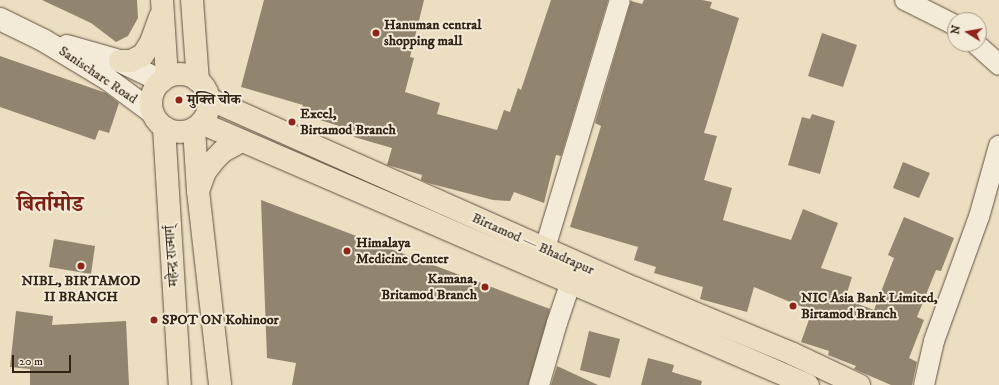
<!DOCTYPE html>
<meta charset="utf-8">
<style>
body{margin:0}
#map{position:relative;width:999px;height:385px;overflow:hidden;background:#ecdec1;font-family:"IM FELL DW Pica","Noto Serif Devanagari",serif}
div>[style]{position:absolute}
.building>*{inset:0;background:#92856f}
.roads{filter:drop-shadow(0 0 1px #605241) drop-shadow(0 0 1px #605241)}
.street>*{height:20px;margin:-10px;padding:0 10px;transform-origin:10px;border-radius:10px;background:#f3ead7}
.secondary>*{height:22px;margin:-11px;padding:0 11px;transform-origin:11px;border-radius:11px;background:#f3ead7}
.primary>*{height:22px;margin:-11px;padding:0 11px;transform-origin:11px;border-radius:11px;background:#ecdec1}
.highway>*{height:22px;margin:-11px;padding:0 11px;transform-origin:11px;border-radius:11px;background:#ecdec1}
.highway>.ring{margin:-11px;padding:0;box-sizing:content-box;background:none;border:22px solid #ecdec1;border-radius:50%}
.dots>*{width:11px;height:11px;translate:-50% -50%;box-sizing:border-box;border:2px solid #f3ead7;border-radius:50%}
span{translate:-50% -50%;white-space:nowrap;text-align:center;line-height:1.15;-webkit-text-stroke:4px #f3ead7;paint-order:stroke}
.poi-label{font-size:14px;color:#312416;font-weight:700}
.left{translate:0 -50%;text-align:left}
.right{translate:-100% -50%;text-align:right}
.street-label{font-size:14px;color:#312416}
.town-label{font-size:22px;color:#7a1f14;font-weight:700}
.north{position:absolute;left:947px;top:12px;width:40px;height:40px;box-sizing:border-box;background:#f3ead7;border:1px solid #a59b8a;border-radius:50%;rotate:281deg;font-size:11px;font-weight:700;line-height:16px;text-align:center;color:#312416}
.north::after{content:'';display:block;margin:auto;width:14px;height:18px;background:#8f2418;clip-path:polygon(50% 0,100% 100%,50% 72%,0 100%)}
.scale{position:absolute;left:12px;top:355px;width:59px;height:18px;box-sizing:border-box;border:2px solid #312416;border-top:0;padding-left:5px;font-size:12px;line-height:14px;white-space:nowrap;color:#312416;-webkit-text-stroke:3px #f3ead7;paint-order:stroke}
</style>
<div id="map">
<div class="building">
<div style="clip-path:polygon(42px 0,137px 0,138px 18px,128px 36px,116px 42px,91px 23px)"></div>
<div style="clip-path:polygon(264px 0,424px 0,410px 57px,414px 58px,405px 92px,440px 103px,437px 114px,497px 130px,504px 110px,510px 112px,518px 88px,521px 90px,551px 0,608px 0,561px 156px,556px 155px,544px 203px,514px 192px,510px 201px,493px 200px,428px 183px,421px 180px,422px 175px,387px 165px,392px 148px,354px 137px,355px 131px,301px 114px,303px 105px,241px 87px)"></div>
<div style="clip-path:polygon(644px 0,702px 0,712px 2px,710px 8px,739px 18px,704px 133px,717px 136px,704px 180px,732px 188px,723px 220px,791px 240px,803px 209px,838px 223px,821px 268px,852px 277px,845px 299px,874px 310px,894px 258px,888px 255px,904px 217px,954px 238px,941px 271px,936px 270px,917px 317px,924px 320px,909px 358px,917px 362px,912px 385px,891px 385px,854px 369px,856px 366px,828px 355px,829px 351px,801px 342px,812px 311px,754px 287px,747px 312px,700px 299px,703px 287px,654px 273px,656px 267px,634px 260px,638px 247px,570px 227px,601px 126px,595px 123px,631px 1px,642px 4px)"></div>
<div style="clip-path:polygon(822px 33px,857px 45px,843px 87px,808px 76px)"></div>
<div style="clip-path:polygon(0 56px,106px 93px,119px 103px,109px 133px,99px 130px,95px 140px,0 107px)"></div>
<div style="clip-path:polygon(812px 114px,835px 121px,820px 174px,788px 165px,802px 117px,810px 119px)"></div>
<div style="clip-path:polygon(903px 162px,930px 173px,919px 198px,893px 188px)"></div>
<div style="clip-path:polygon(261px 200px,550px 309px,528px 385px,292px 385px,296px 363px,267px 358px)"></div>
<div style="clip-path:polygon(54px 239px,95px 246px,91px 274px,49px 267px)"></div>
<div style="clip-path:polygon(16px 311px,53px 316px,52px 325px,126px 321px,129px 385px,30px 385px,30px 369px,10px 367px)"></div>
<div style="clip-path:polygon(589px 331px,620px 339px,610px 378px,580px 370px)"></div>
<div style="clip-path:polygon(648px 358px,674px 365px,672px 372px,702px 381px,701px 385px,641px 385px)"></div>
<div style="clip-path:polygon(557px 366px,598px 385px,551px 385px)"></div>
</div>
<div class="roads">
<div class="street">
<div style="left:905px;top:0;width:56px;rotate:26.6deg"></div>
<div style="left:976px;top:44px;width:31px;rotate:42deg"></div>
<div style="left:545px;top:248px;width:259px;rotate:-73.2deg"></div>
<div style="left:539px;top:385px;width:65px;rotate:-73.8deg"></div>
<div style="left:557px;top:323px;width:59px;rotate:-71.3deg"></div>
<div style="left:924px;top:385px;width:45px;rotate:-77.2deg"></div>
<div style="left:934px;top:341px;width:132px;rotate:-70.1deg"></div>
<div style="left:979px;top:217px;width:74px;rotate:-74.3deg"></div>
</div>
<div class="secondary">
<div style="left:0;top:19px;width:48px;rotate:26deg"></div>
<div style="left:43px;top:40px;width:74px;rotate:31.1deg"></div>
<div style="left:106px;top:78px;width:57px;rotate:36.5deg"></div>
<div style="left:67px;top:46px;width:55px;rotate:15.8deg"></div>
<div style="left:120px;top:61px;width:46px;rotate:26deg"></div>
</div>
<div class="primary">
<div style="left:209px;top:99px;width:465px;rotate:24deg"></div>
<div style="left:634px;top:288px;width:172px;rotate:22.5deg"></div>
<div style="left:793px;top:354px;width:73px;rotate:25.2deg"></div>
<div style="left:201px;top:123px;width:661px;rotate:23.35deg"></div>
</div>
<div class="highway">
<div style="left:162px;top:0;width:77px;rotate:86.3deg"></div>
<div style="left:192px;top:0;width:81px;rotate:85.8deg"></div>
<div style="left:120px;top:61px;width:11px"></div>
<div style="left:131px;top:61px;width:13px;rotate:-27deg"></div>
<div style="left:143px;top:55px;width:15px;rotate:-58deg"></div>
<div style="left:151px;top:42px;width:27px;rotate:-70deg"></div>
<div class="ring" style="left:151px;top:74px;width:36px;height:36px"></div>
<div style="left:164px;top:127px;width:258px;rotate:86.5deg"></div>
<div style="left:194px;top:129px;width:62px;rotate:86.3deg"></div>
<div style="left:198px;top:191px;width:195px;rotate:83.5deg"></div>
<div style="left:198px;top:191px;width:20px;rotate:-70deg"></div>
<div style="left:205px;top:172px;width:15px;rotate:-53deg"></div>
<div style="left:214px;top:160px;width:13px;rotate:-45deg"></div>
<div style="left:223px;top:151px;width:21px;rotate:-28deg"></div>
</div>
</div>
<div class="dots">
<div style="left:376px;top:33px;background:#8f2418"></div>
<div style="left:179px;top:100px;background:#8f2418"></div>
<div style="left:292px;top:122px;background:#8f2418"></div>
<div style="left:347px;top:251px;background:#8f2418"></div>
<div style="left:81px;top:266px;background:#8f2418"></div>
<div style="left:485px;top:287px;background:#8f2418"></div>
<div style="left:793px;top:306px;background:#8f2418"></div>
<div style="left:154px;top:320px;background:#8f2418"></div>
</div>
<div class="poi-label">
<span class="left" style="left:384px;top:33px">Hanuman central<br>shopping mall</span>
<span class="left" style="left:187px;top:100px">मुक्ति चोक</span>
<span class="left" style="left:300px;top:122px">Excel,<br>Birtamod Branch</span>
<span class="left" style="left:356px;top:251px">Himalaya<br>Medicine Center</span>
<span class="right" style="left:477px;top:287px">Kamana,<br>Britamod Branch</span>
<span style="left:81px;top:289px">NIBL, BIRTAMOD<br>II BRANCH</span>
<span class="left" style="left:801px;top:306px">NIC Asia Bank Limited,<br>Birtamod Branch</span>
<span class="left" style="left:162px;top:320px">SPOT ON Kohinoor</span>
</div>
<div class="street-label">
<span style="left:98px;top:75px;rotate:34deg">Sanischare Road</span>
<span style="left:533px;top:244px;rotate:24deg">Birtamod — Bhadrapur</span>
<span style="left:172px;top:256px;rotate:-94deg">महेन्द्र राज्मार्ग्</span>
</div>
<div class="town-label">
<span style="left:50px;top:205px">बिर्तामोड</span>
</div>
<div class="north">N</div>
<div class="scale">20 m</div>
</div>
